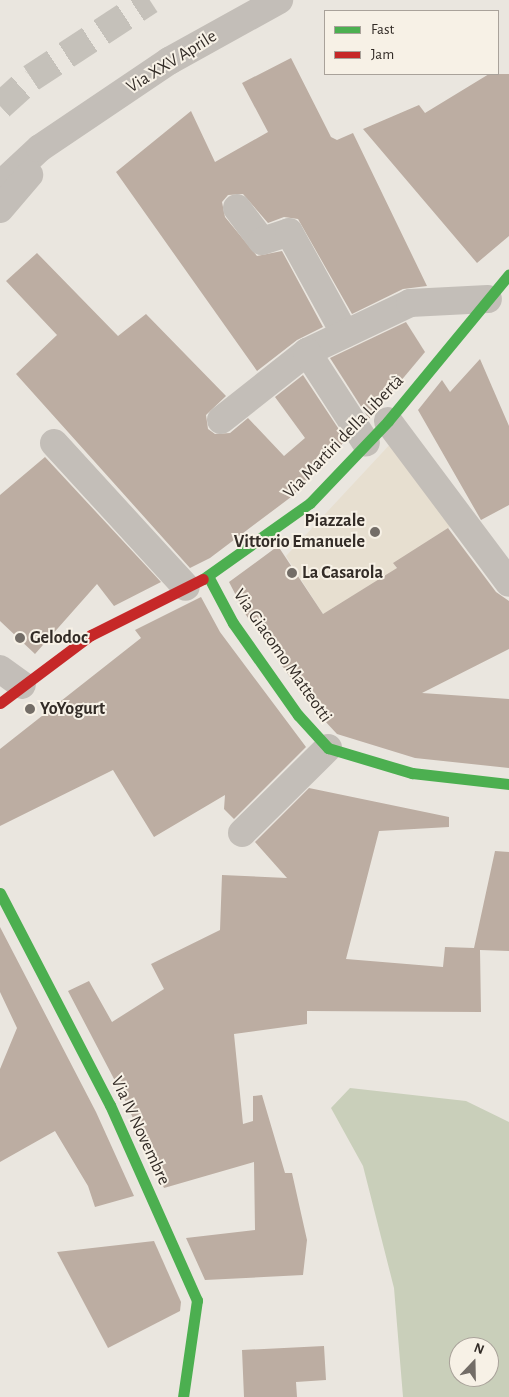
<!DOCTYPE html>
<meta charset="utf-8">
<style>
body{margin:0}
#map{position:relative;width:509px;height:1397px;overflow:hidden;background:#eae6df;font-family:"Alegreya Sans",sans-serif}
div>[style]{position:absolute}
.green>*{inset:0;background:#c9cfba}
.plaza>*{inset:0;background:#e7dfd0}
.building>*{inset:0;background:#bcada2}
.primary-tunnel>*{height:28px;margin-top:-14px;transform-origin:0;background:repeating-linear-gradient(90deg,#c5c1ba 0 28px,transparent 0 42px)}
.street>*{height:28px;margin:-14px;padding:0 14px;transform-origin:14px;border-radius:14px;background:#c3beb8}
.fast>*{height:11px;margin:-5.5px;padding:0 5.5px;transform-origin:5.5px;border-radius:5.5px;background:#4caf50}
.jam>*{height:11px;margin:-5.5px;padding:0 5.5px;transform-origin:5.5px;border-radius:5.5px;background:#c62828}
.dots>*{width:14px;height:14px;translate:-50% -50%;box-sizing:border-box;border:2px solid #f7f1e6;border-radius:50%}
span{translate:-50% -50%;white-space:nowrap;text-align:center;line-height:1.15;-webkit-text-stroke:4px #f7f1e6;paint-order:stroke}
.street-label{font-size:18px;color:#332c27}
.poi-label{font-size:18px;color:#332c27;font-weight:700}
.right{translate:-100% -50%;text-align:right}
.left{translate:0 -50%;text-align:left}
.legend{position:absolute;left:324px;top:10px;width:175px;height:65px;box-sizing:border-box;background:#f7f1e6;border:1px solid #a9a29a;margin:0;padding:6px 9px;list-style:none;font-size:15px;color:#332c27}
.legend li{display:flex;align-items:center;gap:10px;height:25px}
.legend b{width:25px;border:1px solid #a9a29a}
.north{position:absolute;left:449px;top:1337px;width:50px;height:50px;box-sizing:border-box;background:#f7f1e6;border:1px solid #a9a29a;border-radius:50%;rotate:21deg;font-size:14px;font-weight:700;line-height:20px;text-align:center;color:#332c27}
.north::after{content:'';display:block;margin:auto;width:18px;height:22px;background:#736d67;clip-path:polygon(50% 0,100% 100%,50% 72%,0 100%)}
</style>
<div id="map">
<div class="green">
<div style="clip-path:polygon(evenodd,350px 1088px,466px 1101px,509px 1122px,509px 1397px,403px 1397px,394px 1288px,363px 1166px,331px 1108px,350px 1088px,459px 1347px,489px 1347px,489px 1377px,459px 1377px,459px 1347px)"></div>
</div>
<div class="plaza">
<div style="clip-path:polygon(394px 440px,458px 522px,394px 563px,397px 569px,323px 614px,286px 556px)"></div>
</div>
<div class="building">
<div style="clip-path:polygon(291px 58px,331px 137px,337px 140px,353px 133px,427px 286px,403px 289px,352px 314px,298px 219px,284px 217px,268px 223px,243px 194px,228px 195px,222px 202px,225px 217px,257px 256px,282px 251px,323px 327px,297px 340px,257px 371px,116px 172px,191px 111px,215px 162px,268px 132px,242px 83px)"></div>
<div style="clip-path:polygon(489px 74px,509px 74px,509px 236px,477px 263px,363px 129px,419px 105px,425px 113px)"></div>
<div style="clip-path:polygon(37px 253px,118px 336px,146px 314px,226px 396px,206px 415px,208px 429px,215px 434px,230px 433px,248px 418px,284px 456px,305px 438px,275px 397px,303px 375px,346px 440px,291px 497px,210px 558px,190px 568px,16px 374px,57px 335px,6px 281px)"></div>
<div style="clip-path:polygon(406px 322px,425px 352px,369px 419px,330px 358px)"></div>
<div style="clip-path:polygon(480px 359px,509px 426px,509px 505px,481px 520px,418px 410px,442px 380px,450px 392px)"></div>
<div style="clip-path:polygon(45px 457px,161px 582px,114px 606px,97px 584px,35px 654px,0 621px,0 495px)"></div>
<div style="clip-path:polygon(448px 528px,496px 592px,509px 601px,509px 649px,422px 693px,509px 699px,509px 768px,415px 758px,337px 734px,310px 705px,246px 615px,229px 582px,278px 546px,323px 614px,397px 568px,393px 563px)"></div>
<div style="clip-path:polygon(201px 597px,220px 632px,306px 747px,234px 819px,224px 809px,225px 795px,154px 837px,113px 770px,0 826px,0 749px,141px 638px,135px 630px)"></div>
<div style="clip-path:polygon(309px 788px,449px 817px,449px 827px,379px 831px,346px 959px,443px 967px,445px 947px,474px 948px,495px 851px,509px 852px,509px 951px,480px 950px,481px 1012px,307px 1011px,307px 1024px,234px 1034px,243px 1124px,253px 1121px,253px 1096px,262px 1095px,285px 1173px,292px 1173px,307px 1240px,303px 1275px,205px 1280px,186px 1238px,255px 1230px,254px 1162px,164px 1188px,124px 1098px,68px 991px,89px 981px,112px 1022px,164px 989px,151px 964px,220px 930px,222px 875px,287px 878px,255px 842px)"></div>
<div style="clip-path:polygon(0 927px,96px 1112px,134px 1196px,95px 1207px,88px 1186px,55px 1131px,0 1162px,0 1069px,17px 1028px,0 992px)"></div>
<div style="clip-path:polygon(154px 1241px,181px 1302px,180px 1311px,108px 1348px,57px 1252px)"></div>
<div style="clip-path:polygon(324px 1346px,326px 1380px,296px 1382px,297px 1397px,244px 1397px,242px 1350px)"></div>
</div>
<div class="primary-tunnel">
<div style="left:0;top:106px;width:42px;rotate:-42.1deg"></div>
<div style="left:31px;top:78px;width:142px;rotate:-33.2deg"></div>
</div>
<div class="street">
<div style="left:0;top:185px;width:54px;rotate:-42.8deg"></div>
<div style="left:40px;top:148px;width:156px;rotate:-34deg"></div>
<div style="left:169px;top:61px;width:126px;rotate:-29deg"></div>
<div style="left:237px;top:208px;width:41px;rotate:52.9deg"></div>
<div style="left:262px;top:241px;width:28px;rotate:-18deg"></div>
<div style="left:289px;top:232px;width:116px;rotate:61.2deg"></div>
<div style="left:0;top:209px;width:45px;rotate:-49.5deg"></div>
<div style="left:307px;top:352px;width:114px;rotate:-25.4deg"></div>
<div style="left:410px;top:303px;width:78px;rotate:-2.9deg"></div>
<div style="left:221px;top:420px;width:110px;rotate:-38.3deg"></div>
<div style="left:307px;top:352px;width:108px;rotate:57deg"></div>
<div style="left:388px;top:421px;width:202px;rotate:53.2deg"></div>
<div style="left:54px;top:443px;width:195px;rotate:47.5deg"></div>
<div style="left:0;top:669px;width:27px;rotate:36deg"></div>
<div style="left:242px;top:833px;width:121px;rotate:-44.7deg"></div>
</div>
<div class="fast">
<div style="left:208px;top:576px;width:53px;rotate:62deg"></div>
<div style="left:233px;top:623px;width:113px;rotate:54.8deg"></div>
<div style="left:298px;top:715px;width:45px;rotate:47.7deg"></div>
<div style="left:328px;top:748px;width:88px;rotate:16.6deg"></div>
<div style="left:412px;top:773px;width:98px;rotate:6.5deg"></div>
<div style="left:203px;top:579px;width:131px;rotate:-35.4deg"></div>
<div style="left:310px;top:503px;width:113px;rotate:-46.4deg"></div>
<div style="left:388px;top:421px;width:190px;rotate:-50.5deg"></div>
<div style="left:0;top:893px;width:239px;rotate:62.6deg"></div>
<div style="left:110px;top:1105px;width:214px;rotate:66deg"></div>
<div style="left:197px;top:1300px;width:98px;rotate:98.2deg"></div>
</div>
<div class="jam">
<div style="left:0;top:703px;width:114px;rotate:-36.8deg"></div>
<div style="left:91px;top:635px;width:125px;rotate:-26.6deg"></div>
</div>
<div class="dots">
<div style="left:375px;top:532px;background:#736d67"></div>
<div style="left:292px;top:573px;background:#736d67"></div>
<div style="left:20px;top:638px;background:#736d67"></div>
<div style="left:30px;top:709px;background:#736d67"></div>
</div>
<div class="street-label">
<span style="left:172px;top:62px;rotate:-32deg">Via XXV Aprile</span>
<span style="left:344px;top:437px;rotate:-46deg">Via Martiri della Libertà</span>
<span style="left:282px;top:656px;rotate:55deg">Via Giacomo Matteotti</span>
<span style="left:140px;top:1131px;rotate:65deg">Via IV Novembre</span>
</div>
<div class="poi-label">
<span class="right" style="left:365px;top:532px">Piazzale<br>Vittorio Emanuele</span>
<span class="left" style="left:302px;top:573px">La Casarola</span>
<span class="left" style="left:30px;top:638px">Gelodoc</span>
<span class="left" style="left:40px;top:709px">YoYogurt</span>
</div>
<ul class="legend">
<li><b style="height:6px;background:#4caf50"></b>Fast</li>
<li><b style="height:6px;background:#c62828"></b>Jam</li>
</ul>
<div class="north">N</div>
</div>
